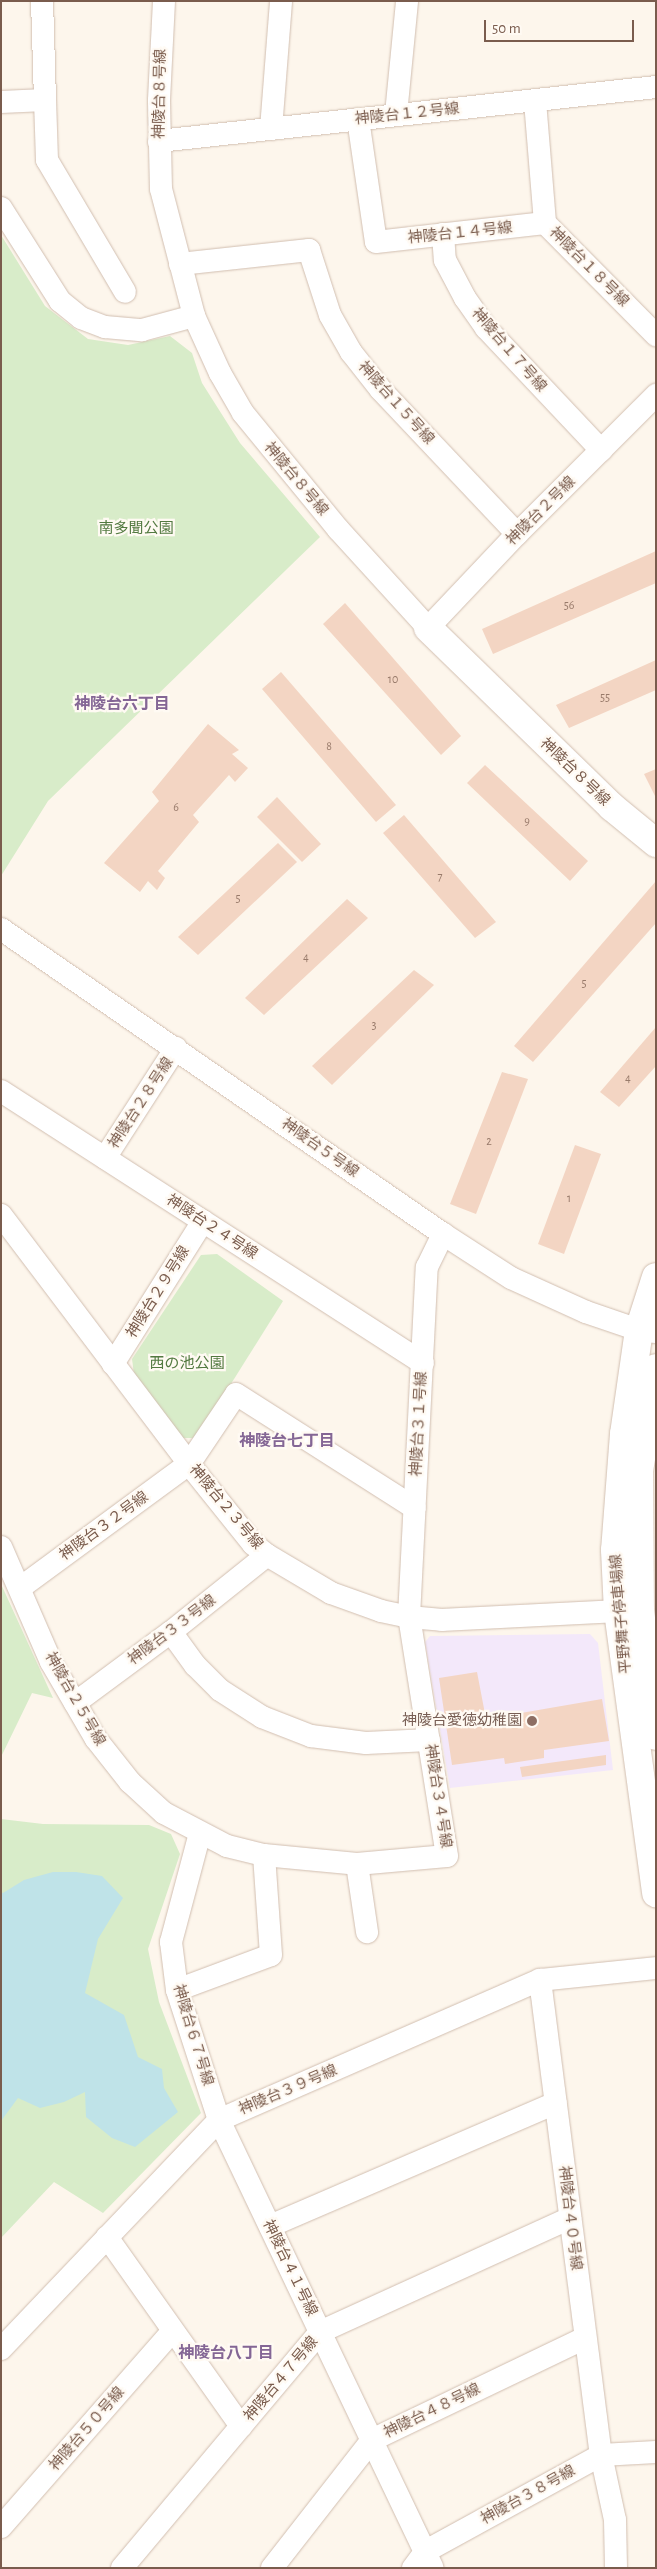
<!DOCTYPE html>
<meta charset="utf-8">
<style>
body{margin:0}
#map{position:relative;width:657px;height:2569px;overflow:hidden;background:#fdf6ec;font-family:"Alegreya Sans","Noto Sans JP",sans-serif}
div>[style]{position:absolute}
.education>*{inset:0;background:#f3e8fa}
.green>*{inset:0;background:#d8ecc9}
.water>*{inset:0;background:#bfe3e8}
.building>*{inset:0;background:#f3d5c3}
.roads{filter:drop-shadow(0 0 1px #d1beb0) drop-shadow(0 0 1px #d1beb0)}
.street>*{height:22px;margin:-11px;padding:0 11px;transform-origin:11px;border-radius:11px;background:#fff}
.secondary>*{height:28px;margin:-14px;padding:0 14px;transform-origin:14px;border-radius:14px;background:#fff}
.dots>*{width:14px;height:14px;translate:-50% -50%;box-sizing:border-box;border:2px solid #fffaf3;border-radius:50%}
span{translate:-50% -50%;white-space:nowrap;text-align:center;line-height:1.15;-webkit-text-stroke:4.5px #fffaf3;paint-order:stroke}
.number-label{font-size:12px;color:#987a6a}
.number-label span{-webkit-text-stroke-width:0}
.street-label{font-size:15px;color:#7a5c4d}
.park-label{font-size:15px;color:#537a41}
.education-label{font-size:15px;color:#785e54}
.right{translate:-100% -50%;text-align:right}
.neighbourhood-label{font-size:16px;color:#846695;font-weight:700}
.frame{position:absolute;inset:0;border:2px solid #7a5c4d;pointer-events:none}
.scale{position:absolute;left:484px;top:20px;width:150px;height:22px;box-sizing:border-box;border:2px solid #7a5c4d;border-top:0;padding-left:6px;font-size:15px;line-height:18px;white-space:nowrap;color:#7a5c4d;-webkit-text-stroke:4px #fffaf3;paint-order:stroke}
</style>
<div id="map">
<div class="education">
<div style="clip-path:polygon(590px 1634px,598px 1643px,613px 1770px,450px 1788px,425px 1642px,430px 1636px)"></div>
</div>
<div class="green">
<div style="clip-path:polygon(1px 235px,45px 306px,88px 339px,128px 345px,170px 336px,192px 353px,202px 383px,240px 443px,320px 537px,48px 801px,1px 876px)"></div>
<div style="clip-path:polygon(217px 1254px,283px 1301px,197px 1438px,182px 1438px,134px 1374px,132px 1359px,201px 1255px)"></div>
<div style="clip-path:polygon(1px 1584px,53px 1698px,32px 1693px,1px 1757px)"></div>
<div style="clip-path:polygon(1px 1819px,43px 1824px,149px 1825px,171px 1834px,180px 1854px,148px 1949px,159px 2002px,201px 2113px,103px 2213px,54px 2182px,1px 2238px)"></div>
</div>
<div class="water">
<div style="clip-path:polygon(53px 1872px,76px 1872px,102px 1876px,123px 1898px,98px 1939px,85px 1993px,124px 2015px,138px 2057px,162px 2069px,164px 2088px,178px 2112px,135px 2147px,112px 2138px,86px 2117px,85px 2092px,64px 2102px,40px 2108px,18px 2098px,1px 2121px,1px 1892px,3px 1893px,24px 1880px)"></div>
</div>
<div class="building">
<div style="clip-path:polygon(656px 551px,656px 583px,493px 654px,482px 629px)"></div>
<div style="clip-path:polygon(345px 603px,461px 736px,441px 755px,323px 624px)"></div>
<div style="clip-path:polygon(656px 660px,656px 690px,569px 728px,556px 705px)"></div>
<div style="clip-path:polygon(281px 672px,396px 805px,376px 822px,262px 689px)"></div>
<div style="clip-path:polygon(208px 724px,239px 750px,232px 754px,248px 768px,235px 782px,229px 775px,193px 815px,199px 822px,158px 871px,165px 878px,157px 890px,148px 881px,140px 892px,104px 863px,159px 801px,152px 792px)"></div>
<div style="clip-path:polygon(485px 765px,588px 861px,570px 881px,467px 783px)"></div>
<div style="clip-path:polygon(656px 769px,656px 798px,644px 774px)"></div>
<div style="clip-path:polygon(277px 797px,321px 844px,302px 862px,257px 817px)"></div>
<div style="clip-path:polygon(404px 815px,496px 922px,475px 938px,383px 833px)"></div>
<div style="clip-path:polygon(278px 843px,297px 862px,198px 955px,178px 937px)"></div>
<div style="clip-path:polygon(656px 881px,656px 923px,533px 1062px,514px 1046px)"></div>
<div style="clip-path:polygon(347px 899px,368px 918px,264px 1015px,245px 998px)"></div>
<div style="clip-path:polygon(414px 970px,434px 985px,332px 1085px,312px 1066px)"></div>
<div style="clip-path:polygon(656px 1027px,656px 1066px,619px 1107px,600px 1092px)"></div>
<div style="clip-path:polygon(502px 1072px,528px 1079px,476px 1214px,450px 1204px)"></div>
<div style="clip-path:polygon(575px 1145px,601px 1154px,564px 1254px,538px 1244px)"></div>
<div style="clip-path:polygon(477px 1672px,486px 1719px,602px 1699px,609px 1741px,544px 1750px,544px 1758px,505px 1764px,504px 1758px,452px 1765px,439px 1678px)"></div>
<div style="clip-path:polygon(606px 1755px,606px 1765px,522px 1777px,520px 1767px)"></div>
</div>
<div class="roads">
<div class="street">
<div style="left:164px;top:1px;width:100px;rotate:92.9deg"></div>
<div style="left:159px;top:101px;width:88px;rotate:88.7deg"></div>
<div style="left:161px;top:189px;width:131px;rotate:75.4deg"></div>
<div style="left:194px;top:316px;width:63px;rotate:65.5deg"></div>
<div style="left:220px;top:373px;width:46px;rotate:60.1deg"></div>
<div style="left:243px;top:413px;width:150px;rotate:50.7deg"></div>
<div style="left:338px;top:529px;width:134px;rotate:47.7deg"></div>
<div style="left:428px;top:628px;width:129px;rotate:-46.6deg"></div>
<div style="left:517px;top:534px;width:197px;rotate:-45deg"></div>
<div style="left:45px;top:100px;width:60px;rotate:88.1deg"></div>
<div style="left:47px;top:160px;width:153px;rotate:59.4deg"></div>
<div style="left:535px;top:101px;width:122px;rotate:85.3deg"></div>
<div style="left:545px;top:223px;width:158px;rotate:45.3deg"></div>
<div style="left:1px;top:102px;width:44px;rotate:-2.6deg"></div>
<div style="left:45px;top:100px;width:99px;rotate:-91.7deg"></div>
<div style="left:396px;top:114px;width:114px;rotate:-84.4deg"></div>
<div style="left:358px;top:119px;width:124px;rotate:81.7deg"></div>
<div style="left:376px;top:242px;width:170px;rotate:-6.4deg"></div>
<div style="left:271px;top:129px;width:128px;rotate:-85.5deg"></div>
<div style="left:159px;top:141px;width:500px;rotate:-6.2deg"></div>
<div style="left:1px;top:208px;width:110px;rotate:57.6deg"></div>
<div style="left:60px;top:301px;width:27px;rotate:39deg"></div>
<div style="left:81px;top:318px;width:26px;rotate:21deg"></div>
<div style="left:105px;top:327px;width:37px;rotate:5deg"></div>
<div style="left:142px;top:330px;width:54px;rotate:-15.1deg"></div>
<div style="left:443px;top:234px;width:26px;rotate:86deg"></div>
<div style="left:445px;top:260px;width:43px;rotate:62.2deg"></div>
<div style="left:465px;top:298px;width:37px;rotate:55deg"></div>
<div style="left:486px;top:328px;width:168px;rotate:46.7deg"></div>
<div style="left:180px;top:264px;width:130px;rotate:-6.2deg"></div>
<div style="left:309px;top:250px;width:68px;rotate:72.1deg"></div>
<div style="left:330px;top:315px;width:43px;rotate:60.4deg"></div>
<div style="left:351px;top:352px;width:48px;rotate:51.7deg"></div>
<div style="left:381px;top:390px;width:198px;rotate:46.6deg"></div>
<div style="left:1px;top:929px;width:537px;rotate:34.61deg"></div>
<div style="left:443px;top:1234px;width:81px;rotate:32.9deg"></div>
<div style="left:511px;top:1278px;width:82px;rotate:24.4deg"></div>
<div style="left:586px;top:1312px;width:56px;rotate:18.8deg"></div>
<div style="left:639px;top:1330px;width:17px;rotate:7deg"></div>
<div style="left:1px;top:1091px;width:502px;rotate:32.8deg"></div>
<div style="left:105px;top:1158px;width:131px;rotate:-57.2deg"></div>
<div style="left:1px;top:1215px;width:312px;rotate:52.9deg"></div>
<div style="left:189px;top:1464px;width:102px;rotate:51.3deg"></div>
<div style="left:253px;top:1544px;width:18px;rotate:38deg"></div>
<div style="left:267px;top:1555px;width:74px;rotate:30.7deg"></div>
<div style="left:331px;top:1593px;width:53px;rotate:19.8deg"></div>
<div style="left:381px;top:1611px;width:29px;rotate:12deg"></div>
<div style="left:409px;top:1617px;width:33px;rotate:5deg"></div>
<div style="left:442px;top:1620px;width:176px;rotate:-2.9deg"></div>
<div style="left:113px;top:1364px;width:169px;rotate:-57.8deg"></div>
<div style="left:1px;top:1547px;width:125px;rotate:66.5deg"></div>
<div style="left:51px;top:1662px;width:89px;rotate:59.7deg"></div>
<div style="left:96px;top:1739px;width:55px;rotate:51.7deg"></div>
<div style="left:130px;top:1782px;width:46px;rotate:42.4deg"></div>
<div style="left:164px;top:1813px;width:71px;rotate:27.6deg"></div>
<div style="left:227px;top:1846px;width:38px;rotate:14deg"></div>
<div style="left:264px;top:1855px;width:93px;rotate:5.5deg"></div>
<div style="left:357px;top:1864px;width:90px;rotate:-5.1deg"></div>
<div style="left:447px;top:1856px;width:242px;rotate:-99deg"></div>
<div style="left:409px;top:1617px;width:350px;rotate:-87.1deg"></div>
<div style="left:427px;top:1267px;width:37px;rotate:-64deg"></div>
<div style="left:20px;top:1588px;width:210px;rotate:-36.3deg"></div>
<div style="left:189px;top:1464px;width:84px;rotate:-56.1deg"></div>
<div style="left:236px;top:1394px;width:212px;rotate:32.5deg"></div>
<div style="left:171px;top:1632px;width:41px;rotate:54deg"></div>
<div style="left:195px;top:1665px;width:35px;rotate:45deg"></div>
<div style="left:220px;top:1690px;width:50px;rotate:32.7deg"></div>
<div style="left:262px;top:1717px;width:53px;rotate:21.2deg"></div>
<div style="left:311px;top:1736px;width:55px;rotate:7.3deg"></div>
<div style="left:366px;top:1743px;width:63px;rotate:-2.7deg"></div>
<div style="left:75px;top:1703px;width:119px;rotate:-36.5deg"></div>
<div style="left:171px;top:1632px;width:123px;rotate:-38.7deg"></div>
<div style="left:200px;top:1833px;width:113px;rotate:104.9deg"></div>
<div style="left:171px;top:1942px;width:48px;rotate:82.9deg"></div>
<div style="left:177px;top:1990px;width:137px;rotate:72.1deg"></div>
<div style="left:219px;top:2120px;width:496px;rotate:64.5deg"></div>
<div style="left:357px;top:1864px;width:69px;rotate:81.6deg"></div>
<div style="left:540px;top:1980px;width:479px;rotate:82.7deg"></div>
<div style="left:601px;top:2455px;width:66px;rotate:77.8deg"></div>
<div style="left:615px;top:2520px;width:48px;rotate:88.8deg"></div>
<div style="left:177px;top:1990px;width:100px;rotate:-20.4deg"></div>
<div style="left:271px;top:1955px;width:100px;rotate:-94deg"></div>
<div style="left:270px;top:2226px;width:311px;rotate:-23.3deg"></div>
<div style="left:107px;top:2237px;width:232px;rotate:54.7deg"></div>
<div style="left:1px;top:2349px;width:316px;rotate:-46.4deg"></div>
<div style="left:219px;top:2120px;width:350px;rotate:-23.6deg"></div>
<div style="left:540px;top:1980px;width:117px;rotate:-5.9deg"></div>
<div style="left:1px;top:2527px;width:259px;rotate:-48.8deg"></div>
<div style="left:122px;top:2568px;width:308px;rotate:-50deg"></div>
<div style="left:320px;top:2332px;width:275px;rotate:-24.5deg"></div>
<div style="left:272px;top:2568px;width:162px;rotate:-52deg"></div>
<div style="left:372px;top:2440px;width:236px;rotate:-25.6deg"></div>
<div style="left:413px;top:2568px;width:21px;rotate:-53deg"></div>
<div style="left:426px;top:2551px;width:200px;rotate:-28.7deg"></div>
<div style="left:601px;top:2455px;width:55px;rotate:-3.1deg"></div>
</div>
<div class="secondary">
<div style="left:428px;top:628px;width:257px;rotate:44.2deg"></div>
<div style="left:612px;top:807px;width:57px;rotate:39.3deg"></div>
<div style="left:656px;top:1277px;width:56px;rotate:107.8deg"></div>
<div style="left:639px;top:1330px;width:105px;rotate:98.2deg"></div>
<div style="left:624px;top:1434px;width:116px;rotate:94.4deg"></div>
<div style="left:615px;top:1550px;width:61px;rotate:87.2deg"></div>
<div style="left:618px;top:1611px;width:285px;rotate:82.3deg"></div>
<div style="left:656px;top:1368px;width:104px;rotate:99.4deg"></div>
<div style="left:639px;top:1471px;width:139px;rotate:89.6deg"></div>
<div style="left:640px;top:1610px;width:127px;rotate:82.8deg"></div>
</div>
</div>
<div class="dots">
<div style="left:532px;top:1721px;background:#8d6e63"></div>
</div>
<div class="number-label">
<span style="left:569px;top:606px">56</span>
<span style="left:393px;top:680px">10</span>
<span style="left:605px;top:698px">55</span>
<span style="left:329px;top:747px">8</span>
<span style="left:176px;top:808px">6</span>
<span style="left:527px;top:822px">9</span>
<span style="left:440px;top:877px">7</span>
<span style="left:238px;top:899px">5</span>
<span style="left:306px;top:958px">4</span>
<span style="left:584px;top:984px">5</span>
<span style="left:374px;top:1026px">3</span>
<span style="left:628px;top:1079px">4</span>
<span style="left:489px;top:1142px">2</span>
<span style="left:569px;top:1199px">1</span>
</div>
<div class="street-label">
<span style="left:160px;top:94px;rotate:-89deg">神陵台８号線</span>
<span style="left:407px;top:114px;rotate:-6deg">神陵台１２号線</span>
<span style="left:460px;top:233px;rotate:-6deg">神陵台１４号線</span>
<span style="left:589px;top:267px;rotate:45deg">神陵台１８号線</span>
<span style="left:509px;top:350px;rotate:49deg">神陵台１７号線</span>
<span style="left:396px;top:403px;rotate:48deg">神陵台１５号線</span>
<span style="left:296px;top:479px;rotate:50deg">神陵台８号線</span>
<span style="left:541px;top:511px;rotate:-45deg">神陵台２号線</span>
<span style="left:575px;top:772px;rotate:44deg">神陵台８号線</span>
<span style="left:141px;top:1103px;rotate:-57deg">神陵台２８号線</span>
<span style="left:320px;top:1148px;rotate:35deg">神陵台５号線</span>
<span style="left:212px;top:1227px;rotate:33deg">神陵台２４号線</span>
<span style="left:158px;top:1292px;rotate:-58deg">神陵台２９号線</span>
<span style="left:419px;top:1424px;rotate:-87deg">神陵台３１号線</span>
<span style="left:226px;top:1507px;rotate:50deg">神陵台２３号線</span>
<span style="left:104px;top:1526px;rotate:-36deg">神陵台３２号線</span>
<span style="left:621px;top:1614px;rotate:-95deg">平野舞子停車場線</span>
<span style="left:172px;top:1630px;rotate:-37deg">神陵台３３号線</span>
<span style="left:75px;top:1699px;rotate:60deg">神陵台２５号線</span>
<span style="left:438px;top:1796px;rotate:81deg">神陵台３４号線</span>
<span style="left:193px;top:2035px;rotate:73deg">神陵台６７号線</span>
<span style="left:288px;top:2090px;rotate:-23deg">神陵台３９号線</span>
<span style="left:570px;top:2218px;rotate:83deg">神陵台４０号線</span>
<span style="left:290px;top:2268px;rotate:64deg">神陵台４１号線</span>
<span style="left:281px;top:2379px;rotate:-50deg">神陵台４７号線</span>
<span style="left:432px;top:2411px;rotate:-26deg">神陵台４８号線</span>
<span style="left:87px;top:2429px;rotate:-49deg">神陵台５０号線</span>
<span style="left:528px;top:2495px;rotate:-29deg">神陵台３８号線</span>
</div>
<div class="park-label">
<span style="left:136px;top:529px">南多聞公園</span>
<span style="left:187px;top:1364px">西の池公園</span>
</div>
<div class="education-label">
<span class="right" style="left:522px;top:1721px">神陵台愛徳幼稚園</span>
</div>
<div class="neighbourhood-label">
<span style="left:122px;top:704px">神陵台六丁目</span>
<span style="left:287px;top:1441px">神陵台七丁目</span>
<span style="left:226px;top:2353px">神陵台八丁目</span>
</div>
<div class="frame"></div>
<div class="scale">50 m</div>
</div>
